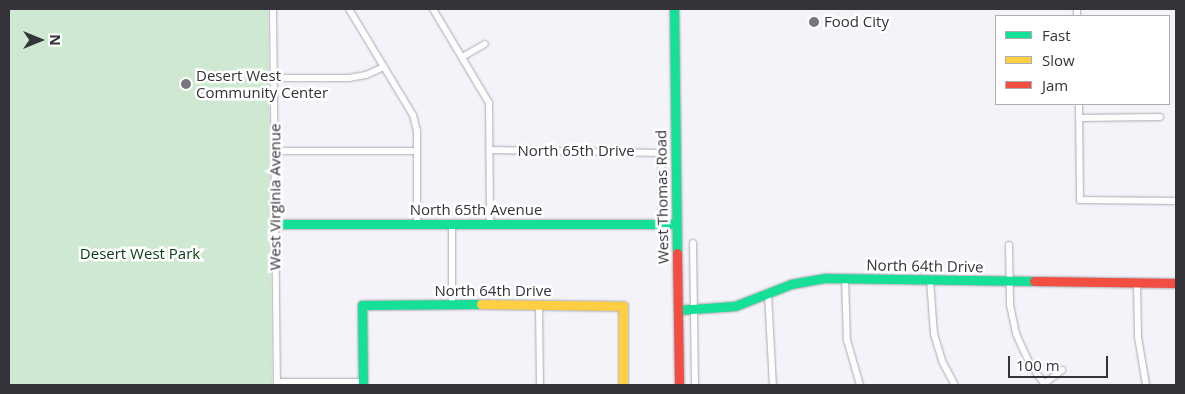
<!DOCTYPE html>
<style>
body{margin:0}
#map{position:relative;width:1185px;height:394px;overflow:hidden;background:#f4f3fa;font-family:"Open Sans",sans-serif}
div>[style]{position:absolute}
.green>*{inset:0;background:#cfe8d2}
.roads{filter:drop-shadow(0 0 1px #aaaaaf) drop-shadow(0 0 1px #aaaaaf)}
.street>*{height:6px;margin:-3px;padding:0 3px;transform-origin:3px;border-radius:3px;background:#fdfdfe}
.fast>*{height:9px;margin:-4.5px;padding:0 4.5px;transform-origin:4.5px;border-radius:4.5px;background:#16e098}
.slow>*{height:9px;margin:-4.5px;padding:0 4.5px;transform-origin:4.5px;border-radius:4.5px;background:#ffcf43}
.jam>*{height:9px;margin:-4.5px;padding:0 4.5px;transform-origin:4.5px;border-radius:4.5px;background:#f24e42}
.dots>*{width:14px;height:14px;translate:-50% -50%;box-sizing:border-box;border:2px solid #fff;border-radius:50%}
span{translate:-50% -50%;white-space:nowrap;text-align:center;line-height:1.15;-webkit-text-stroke:5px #fff;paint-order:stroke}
.poi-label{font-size:15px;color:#34333a}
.left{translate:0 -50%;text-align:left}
.street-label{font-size:15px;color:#34333a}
.park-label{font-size:15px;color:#063c10}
.frame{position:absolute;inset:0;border:10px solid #34333a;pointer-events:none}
.legend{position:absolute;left:995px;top:15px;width:175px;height:90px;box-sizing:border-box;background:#fff;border:1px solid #aeadb0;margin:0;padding:6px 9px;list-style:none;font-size:15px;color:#34333a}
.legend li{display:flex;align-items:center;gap:10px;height:25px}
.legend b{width:25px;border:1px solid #aeadb0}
.north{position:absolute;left:15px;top:15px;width:50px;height:50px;-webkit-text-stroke:4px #fff;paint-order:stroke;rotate:90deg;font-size:14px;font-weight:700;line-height:20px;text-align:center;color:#34333a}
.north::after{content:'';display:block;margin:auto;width:18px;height:22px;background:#34333a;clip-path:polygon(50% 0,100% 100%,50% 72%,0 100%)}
.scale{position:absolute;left:1008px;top:356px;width:100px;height:22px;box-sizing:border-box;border:2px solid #34333a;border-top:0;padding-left:6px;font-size:15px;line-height:18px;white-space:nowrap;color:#34333a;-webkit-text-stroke:4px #fff;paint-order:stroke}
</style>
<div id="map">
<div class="green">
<div style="clip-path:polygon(9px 9px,268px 9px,272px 385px,9px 385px)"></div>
</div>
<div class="roads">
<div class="street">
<div style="left:273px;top:9px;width:376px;rotate:89.4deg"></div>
<div style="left:349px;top:9px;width:124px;rotate:58.9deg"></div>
<div style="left:413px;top:115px;width:16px;rotate:76deg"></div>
<div style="left:417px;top:131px;width:93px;rotate:90deg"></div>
<div style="left:433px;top:9px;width:109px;rotate:59.2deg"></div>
<div style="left:489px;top:103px;width:121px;rotate:89.5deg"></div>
<div style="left:1077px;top:9px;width:7px;rotate:90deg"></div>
<div style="left:464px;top:56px;width:24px;rotate:-30deg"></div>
<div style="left:274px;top:78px;width:75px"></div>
<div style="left:349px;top:78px;width:17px;rotate:-10deg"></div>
<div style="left:366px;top:75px;width:17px;rotate:-24deg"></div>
<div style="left:1079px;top:104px;width:96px;rotate:89.4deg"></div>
<div style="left:1080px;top:200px;width:96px;rotate:0.6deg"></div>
<div style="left:1079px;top:118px;width:81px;rotate:-0.7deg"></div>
<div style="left:490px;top:150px;width:171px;rotate:1deg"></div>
<div style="left:661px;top:153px;width:102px;rotate:88.3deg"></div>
<div style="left:275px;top:151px;width:142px"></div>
<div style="left:452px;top:224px;width:80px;rotate:90deg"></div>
<div style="left:693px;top:243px;width:142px;rotate:89.2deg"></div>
<div style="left:1009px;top:245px;width:60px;rotate:89deg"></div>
<div style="left:1010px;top:305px;width:30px;rotate:78deg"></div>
<div style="left:1016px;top:334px;width:33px;rotate:65deg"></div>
<div style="left:1030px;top:364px;width:26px;rotate:54deg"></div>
<div style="left:845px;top:278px;width:62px;rotate:88.2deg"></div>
<div style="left:847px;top:340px;width:47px;rotate:73.9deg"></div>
<div style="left:930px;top:280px;width:54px;rotate:85.8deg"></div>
<div style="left:934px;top:334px;width:28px;rotate:73deg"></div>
<div style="left:942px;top:361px;width:27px;rotate:62deg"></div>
<div style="left:1137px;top:283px;width:54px;rotate:88.9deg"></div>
<div style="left:1138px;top:337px;width:49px;rotate:80.5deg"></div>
<div style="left:768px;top:294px;width:91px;rotate:86.9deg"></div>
<div style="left:539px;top:305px;width:80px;rotate:89.3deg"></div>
<div style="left:277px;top:382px;width:86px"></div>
<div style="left:1044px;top:384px;width:23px;rotate:-38deg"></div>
</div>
<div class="fast">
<div style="left:674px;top:9px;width:244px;rotate:89.3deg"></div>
<div style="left:276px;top:224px;width:400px"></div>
<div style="left:678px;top:310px;width:57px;rotate:-4deg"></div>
<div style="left:735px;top:306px;width:60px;rotate:-21.4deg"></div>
<div style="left:791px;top:284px;width:35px;rotate:-10deg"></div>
<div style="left:825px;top:278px;width:209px;rotate:0.8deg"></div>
<div style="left:363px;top:385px;width:80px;rotate:-90.7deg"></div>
<div style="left:362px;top:305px;width:119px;rotate:-0.5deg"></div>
</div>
<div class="slow">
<div style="left:481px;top:304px;width:142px;rotate:0.8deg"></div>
<div style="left:623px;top:306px;width:79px;rotate:90deg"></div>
</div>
<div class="jam">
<div style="left:677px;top:253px;width:132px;rotate:89.1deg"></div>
<div style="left:1034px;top:281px;width:142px;rotate:0.8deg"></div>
</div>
</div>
<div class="dots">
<div style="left:814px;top:22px;background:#77767d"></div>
<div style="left:186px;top:84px;background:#77767d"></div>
</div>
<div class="poi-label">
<span class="left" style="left:824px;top:22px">Food City</span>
<span class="left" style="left:196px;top:84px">Desert West<br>Community Center</span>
</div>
<div class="street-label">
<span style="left:576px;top:151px">North 65th Drive</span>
<span style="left:275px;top:197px;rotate:-90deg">West Virginia Avenue</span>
<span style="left:662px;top:197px;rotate:-91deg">West Thomas Road</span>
<span style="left:476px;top:210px">North 65th Avenue</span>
<span style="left:925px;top:266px;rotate:1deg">North 64th Drive</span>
<span style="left:493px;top:291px">North 64th Drive</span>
</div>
<div class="park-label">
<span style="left:140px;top:254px">Desert West Park</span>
</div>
<div class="frame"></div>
<ul class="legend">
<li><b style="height:6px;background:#16e098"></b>Fast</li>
<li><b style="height:6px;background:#ffcf43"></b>Slow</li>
<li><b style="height:6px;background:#f24e42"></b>Jam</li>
</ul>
<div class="north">N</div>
<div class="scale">100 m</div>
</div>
